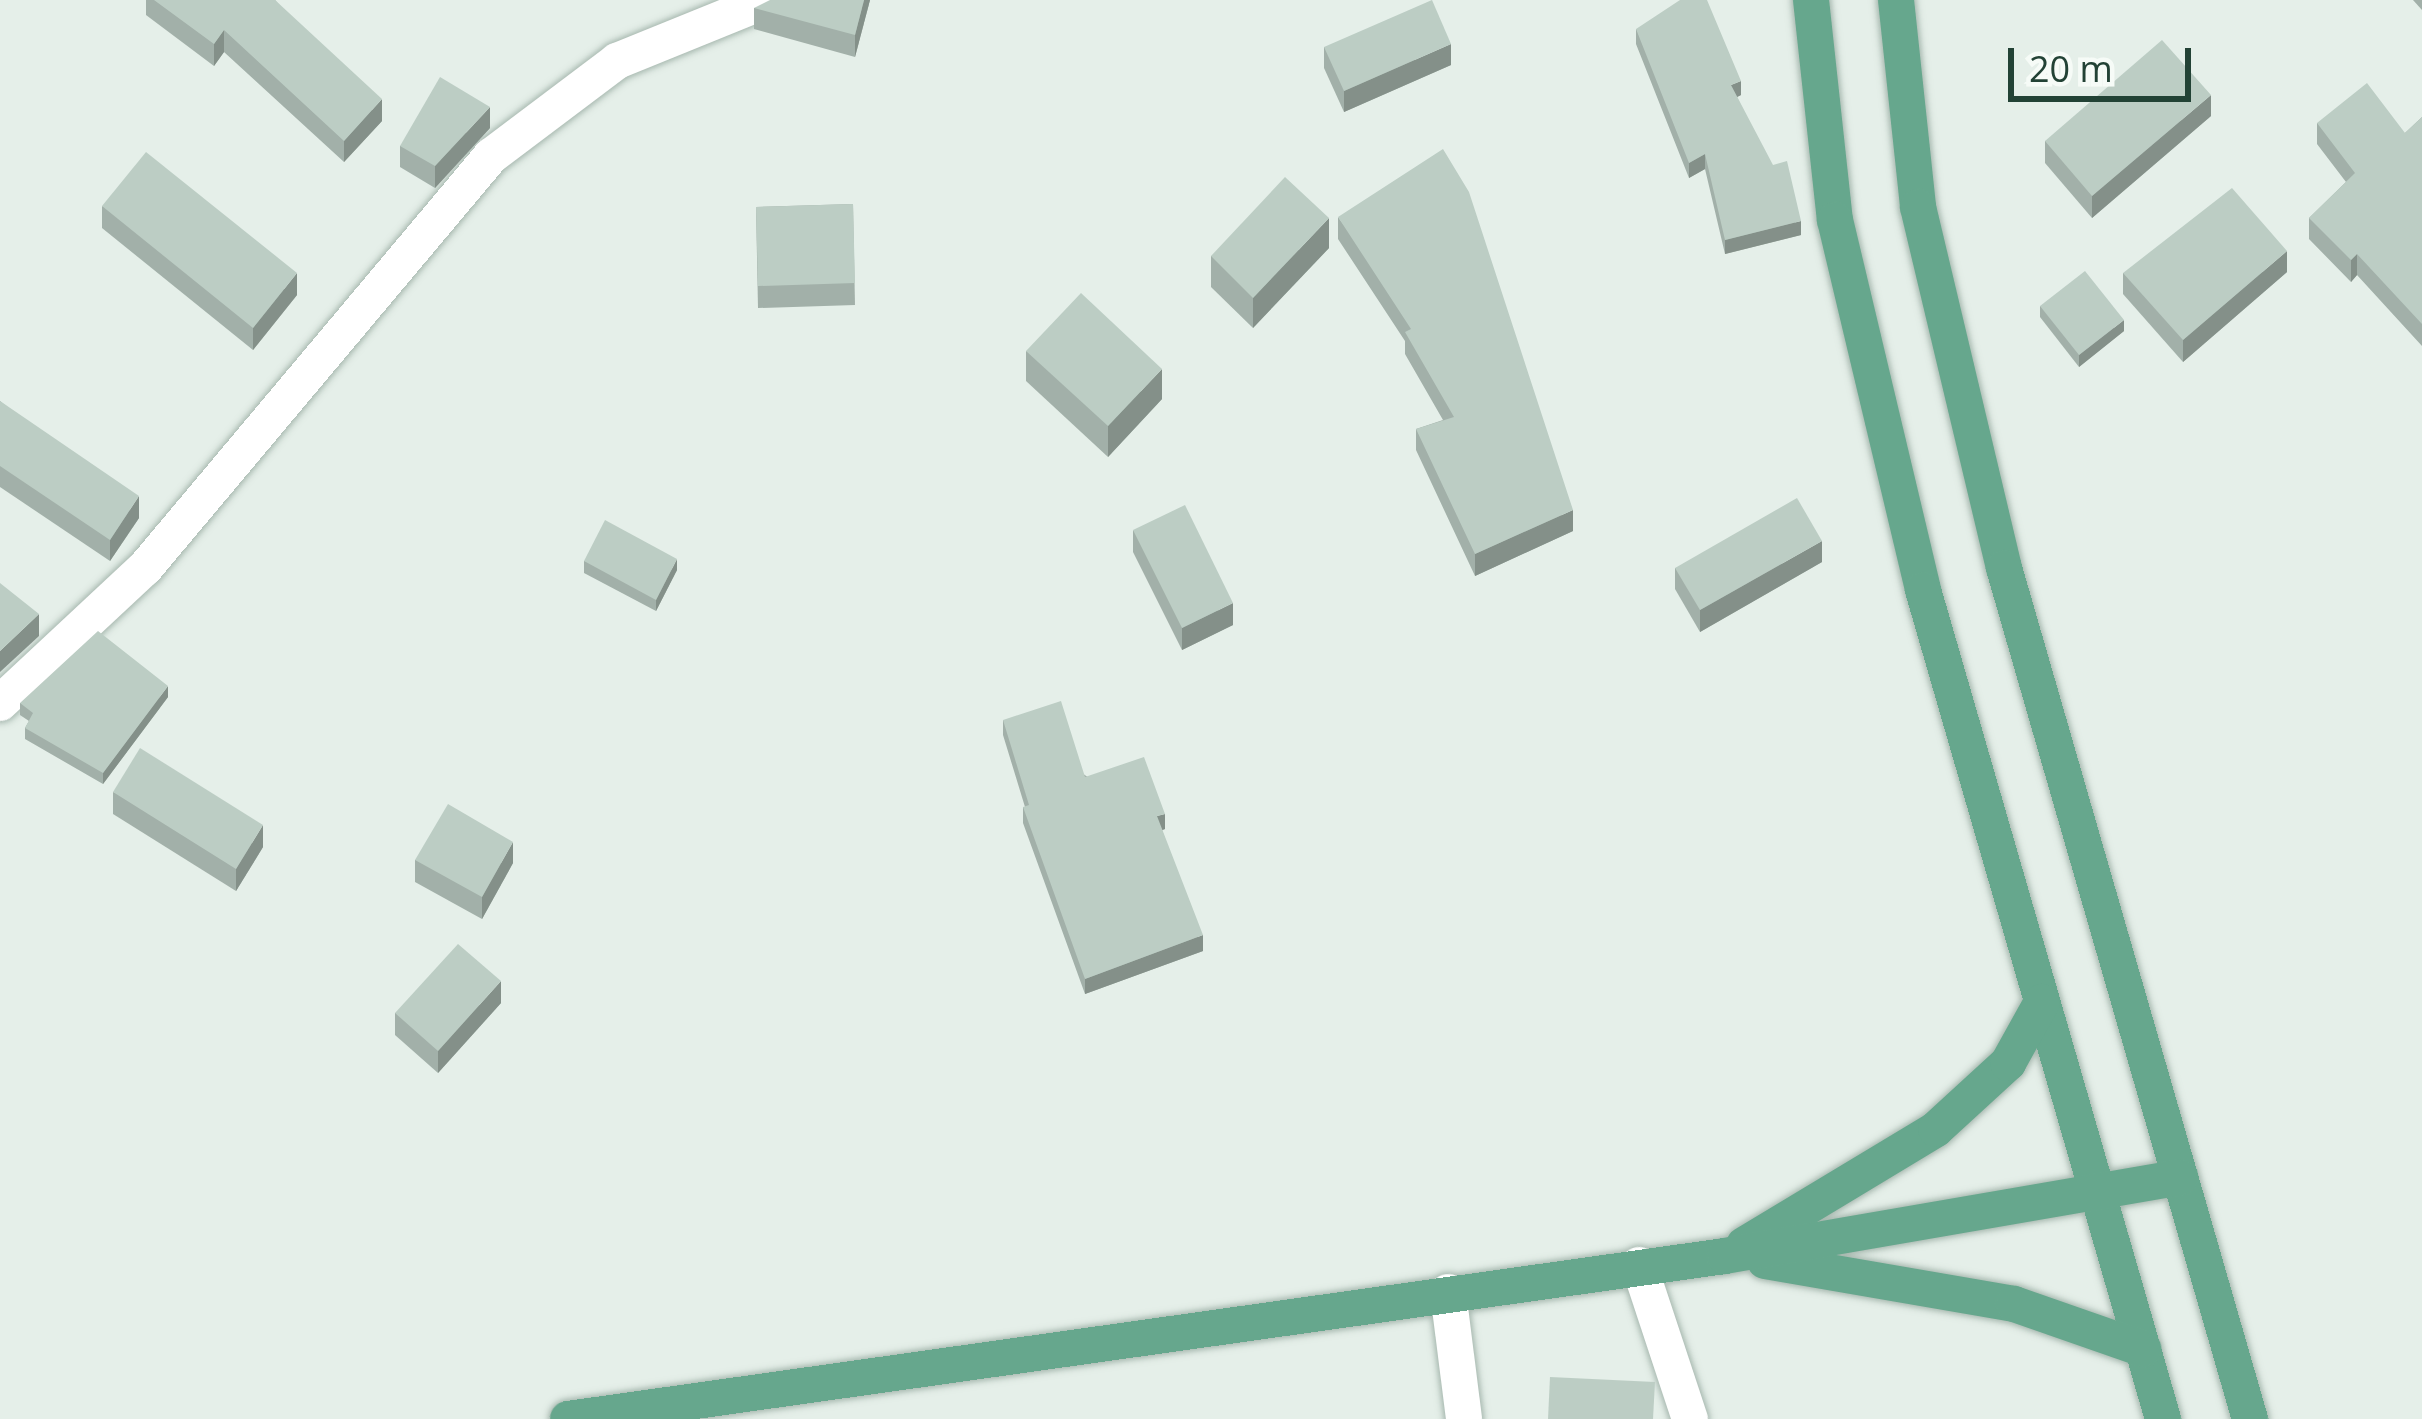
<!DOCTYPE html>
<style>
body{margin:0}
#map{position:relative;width:2422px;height:1419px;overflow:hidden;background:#e5efe9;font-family:"Open Sans",sans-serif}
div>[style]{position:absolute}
.roads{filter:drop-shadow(0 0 3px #a7b8af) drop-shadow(0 0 3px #a7b8af)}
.minor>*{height:36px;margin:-18px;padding:0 18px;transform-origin:18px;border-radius:18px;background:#fff}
.major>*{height:36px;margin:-18px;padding:0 18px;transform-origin:18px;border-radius:18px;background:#66a78d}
.wall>*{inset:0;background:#a2b0a9}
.shaded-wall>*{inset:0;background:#849089}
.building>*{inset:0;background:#bccdc4}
span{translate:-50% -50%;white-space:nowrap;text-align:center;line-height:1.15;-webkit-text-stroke:9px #f6fbf7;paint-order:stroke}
.scale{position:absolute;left:2008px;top:48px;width:183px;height:54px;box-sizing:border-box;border:6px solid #224235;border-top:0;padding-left:15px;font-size:36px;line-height:42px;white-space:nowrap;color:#224235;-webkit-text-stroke:9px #f6fbf7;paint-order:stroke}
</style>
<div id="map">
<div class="roads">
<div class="minor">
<div style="left:0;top:703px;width:198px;rotate:-43deg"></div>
<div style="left:145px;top:568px;width:538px;rotate:-49.98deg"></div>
<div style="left:491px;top:156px;width:158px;rotate:-37deg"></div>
<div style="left:617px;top:61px;width:162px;rotate:-22.1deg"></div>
<div style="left:1639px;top:1265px;width:162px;rotate:71.7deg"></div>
<div style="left:1448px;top:1292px;width:128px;rotate:82.8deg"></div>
</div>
<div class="major">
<div style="left:1811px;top:0;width:221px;rotate:83.8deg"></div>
<div style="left:1835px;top:220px;width:380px;rotate:76.6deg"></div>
<div style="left:1923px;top:590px;width:863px;rotate:73.85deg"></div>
<div style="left:1896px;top:0;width:208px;rotate:83.9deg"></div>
<div style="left:1918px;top:207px;width:371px;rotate:76.6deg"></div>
<div style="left:2004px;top:568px;width:886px;rotate:73.88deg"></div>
<div style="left:1744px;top:1245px;width:224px;rotate:-31.1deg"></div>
<div style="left:1936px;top:1129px;width:98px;rotate:-42.5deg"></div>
<div style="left:2008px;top:1063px;width:70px;rotate:-60.9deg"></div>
<div style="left:1765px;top:1261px;width:253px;rotate:9.8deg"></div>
<div style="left:2014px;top:1304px;width:137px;rotate:19.2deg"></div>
<div style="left:568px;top:1419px;width:1168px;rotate:-8.02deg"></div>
<div style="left:1725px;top:1256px;width:462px;rotate:-9.8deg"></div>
</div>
</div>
<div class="wall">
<div style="clip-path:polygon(146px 0,275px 0,382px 121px,344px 162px,224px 52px,214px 66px,146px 15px)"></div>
<div style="clip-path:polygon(870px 0,855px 57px,754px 29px,754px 8px)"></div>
<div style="clip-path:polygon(2413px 0,2422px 0,2422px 10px)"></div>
<div style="clip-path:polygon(1636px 29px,1741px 95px,1737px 97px,1801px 235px,1725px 254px,1705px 169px,1689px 178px,1636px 44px)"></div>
<div style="clip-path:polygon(1324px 47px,1451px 65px,1344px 112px,1324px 68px)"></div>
<div style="clip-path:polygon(2211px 116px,2092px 218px,2045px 163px,2045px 141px)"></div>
<div style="clip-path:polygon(2422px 117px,2422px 346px,2357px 275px,2351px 282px,2309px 239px,2309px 218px,2346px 182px,2317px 144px,2317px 123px,2405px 133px)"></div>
<div style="clip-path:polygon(490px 128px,435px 188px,400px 167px,400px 146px)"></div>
<div style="clip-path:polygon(853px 204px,855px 305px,758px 308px,756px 207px)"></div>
<div style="clip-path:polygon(102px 206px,297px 295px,253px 350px,102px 228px)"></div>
<div style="clip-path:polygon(1338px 217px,1573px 531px,1475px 576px,1416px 450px,1416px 429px,1443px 420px,1405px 354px,1405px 341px,1338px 239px)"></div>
<div style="clip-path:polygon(1329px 248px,1253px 328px,1211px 287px,1211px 256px)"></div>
<div style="clip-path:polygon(2287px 272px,2183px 362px,2123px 294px,2123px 273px)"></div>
<div style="clip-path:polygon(2040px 306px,2124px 331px,2079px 367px,2040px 317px)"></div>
<div style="clip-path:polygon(1026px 351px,1162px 399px,1108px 457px,1026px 381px)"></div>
<div style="clip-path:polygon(0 401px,139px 518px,110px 561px,0 487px)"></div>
<div style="clip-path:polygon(1133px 530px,1233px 625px,1182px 650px,1133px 552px)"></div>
<div style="clip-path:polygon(584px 561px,677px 570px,656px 611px,584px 573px)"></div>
<div style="clip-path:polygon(1822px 562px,1700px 632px,1675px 589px,1675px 568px)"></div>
<div style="clip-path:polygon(168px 697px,103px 784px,25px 739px,25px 728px,29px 721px,20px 715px,20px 703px)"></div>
<div style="clip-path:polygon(1003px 720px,1165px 829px,1162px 830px,1203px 951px,1085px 994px,1023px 823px,1023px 807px,1025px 807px,1003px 735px)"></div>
<div style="clip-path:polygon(113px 792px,263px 847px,236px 891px,113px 814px)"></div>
<div style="clip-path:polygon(415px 860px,513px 863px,482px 919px,415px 882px)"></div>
<div style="clip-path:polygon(501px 1003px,438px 1073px,395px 1035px,395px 1013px)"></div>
</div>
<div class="shaded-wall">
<div style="clip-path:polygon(864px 0,870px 0,855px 57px,855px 35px)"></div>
<div style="clip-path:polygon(224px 30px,224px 52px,214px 66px,214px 44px)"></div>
<div style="clip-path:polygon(1451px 44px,1451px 65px,1344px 112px,1344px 91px)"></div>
<div style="clip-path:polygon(1741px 81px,1741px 95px,1731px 100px,1731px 85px)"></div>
<div style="clip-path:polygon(2211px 95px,2211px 116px,2092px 218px,2092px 196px)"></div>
<div style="clip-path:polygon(382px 99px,382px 121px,344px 162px,344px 141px)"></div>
<div style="clip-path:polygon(490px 107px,490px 128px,435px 188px,435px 166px)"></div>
<div style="clip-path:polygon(1705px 154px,1705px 169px,1689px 178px,1689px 163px)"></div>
<div style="clip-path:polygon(1329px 218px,1329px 248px,1253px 328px,1253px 298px)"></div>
<div style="clip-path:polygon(1801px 221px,1801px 235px,1725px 254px,1725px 240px)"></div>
<div style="clip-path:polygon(2287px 251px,2287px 272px,2183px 362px,2183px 340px)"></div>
<div style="clip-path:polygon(2357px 254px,2357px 275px,2351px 282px,2351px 260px)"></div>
<div style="clip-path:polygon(297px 273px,297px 295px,253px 350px,253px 328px)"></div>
<div style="clip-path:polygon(2124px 320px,2124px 331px,2079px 367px,2079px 355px)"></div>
<div style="clip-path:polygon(1162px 369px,1162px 399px,1108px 457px,1108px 426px)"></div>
<div style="clip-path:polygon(139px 496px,139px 518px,110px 561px,110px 540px)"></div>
<div style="clip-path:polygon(1573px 510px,1573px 531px,1475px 576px,1475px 554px)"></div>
<div style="clip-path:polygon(1822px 541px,1822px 562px,1700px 632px,1700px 610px)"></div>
<div style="clip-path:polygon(677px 559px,677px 570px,656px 611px,656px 600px)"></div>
<div style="clip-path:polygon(1233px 603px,1233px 625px,1182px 650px,1182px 628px)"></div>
<div style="clip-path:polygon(39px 614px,39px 636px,0 672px,0 651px)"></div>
<div style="clip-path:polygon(168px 686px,168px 697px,103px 784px,103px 773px)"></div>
<div style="clip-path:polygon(1165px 814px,1165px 829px,1157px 832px,1157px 816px)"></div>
<div style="clip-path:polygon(263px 825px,263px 847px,236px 891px,236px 869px)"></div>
<div style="clip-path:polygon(513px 842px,513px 863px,482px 919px,482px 897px)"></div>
<div style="clip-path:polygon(1203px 935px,1203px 951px,1085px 994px,1085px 979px)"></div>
<div style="clip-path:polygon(501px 981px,501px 1003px,438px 1073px,438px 1051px)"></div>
</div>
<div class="building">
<div style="clip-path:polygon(154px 0,275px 0,382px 99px,344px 141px,224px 30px,214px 44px)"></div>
<div style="clip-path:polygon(770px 0,864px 0,855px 35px,754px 8px)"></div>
<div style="clip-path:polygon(1432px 0,1451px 44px,1344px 91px,1324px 47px)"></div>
<div style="clip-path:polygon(1680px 0,1707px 0,1741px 81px,1731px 85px,1773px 165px,1787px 161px,1801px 221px,1725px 240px,1705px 154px,1689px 163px,1636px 29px)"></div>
<div style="clip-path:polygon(2162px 40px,2211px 95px,2092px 196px,2045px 141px)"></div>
<div style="clip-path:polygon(440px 77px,490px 107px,435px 166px,400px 146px)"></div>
<div style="clip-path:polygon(2367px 83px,2405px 133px,2422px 117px,2422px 324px,2357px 254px,2351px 260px,2309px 218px,2355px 173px,2317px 123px)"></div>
<div style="clip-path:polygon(1443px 149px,1469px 192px,1573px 510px,1475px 554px,1416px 429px,1454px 417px,1405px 332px,1411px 329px,1338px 217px)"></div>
<div style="clip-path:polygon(146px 152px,297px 273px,253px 328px,102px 206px)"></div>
<div style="clip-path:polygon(1285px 177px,1329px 218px,1253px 298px,1211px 256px)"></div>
<div style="clip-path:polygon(2232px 188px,2287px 251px,2183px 340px,2123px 273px)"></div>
<div style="clip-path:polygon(853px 204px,855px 283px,758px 286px,756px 207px)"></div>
<div style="clip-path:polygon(2085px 271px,2124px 320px,2079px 355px,2040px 306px)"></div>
<div style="clip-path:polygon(1081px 293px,1162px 369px,1108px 426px,1026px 351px)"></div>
<div style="clip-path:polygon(0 401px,139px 496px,110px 540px,0 466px)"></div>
<div style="clip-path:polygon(1797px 498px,1822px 541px,1700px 610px,1675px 568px)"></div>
<div style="clip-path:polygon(1185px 505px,1233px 603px,1182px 628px,1133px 530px)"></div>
<div style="clip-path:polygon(605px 520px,677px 559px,656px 600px,584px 561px)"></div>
<div style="clip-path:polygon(0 583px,39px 614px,0 651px)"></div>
<div style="clip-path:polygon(98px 631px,168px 686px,103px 773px,25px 728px,33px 713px,20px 703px)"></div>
<div style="clip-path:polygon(1061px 701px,1085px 777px,1144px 757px,1165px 814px,1157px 816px,1203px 935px,1085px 979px,1023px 807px,1029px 805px,1003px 720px)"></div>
<div style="clip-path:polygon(140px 748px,263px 825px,236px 869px,113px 792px)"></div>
<div style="clip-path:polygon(448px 804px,513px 842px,482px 897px,415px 860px)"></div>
<div style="clip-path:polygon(458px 944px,501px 981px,438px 1051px,395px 1013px)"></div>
<div style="clip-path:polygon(1550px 1377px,1655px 1382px,1653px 1419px,1548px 1419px)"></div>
</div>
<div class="scale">20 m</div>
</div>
